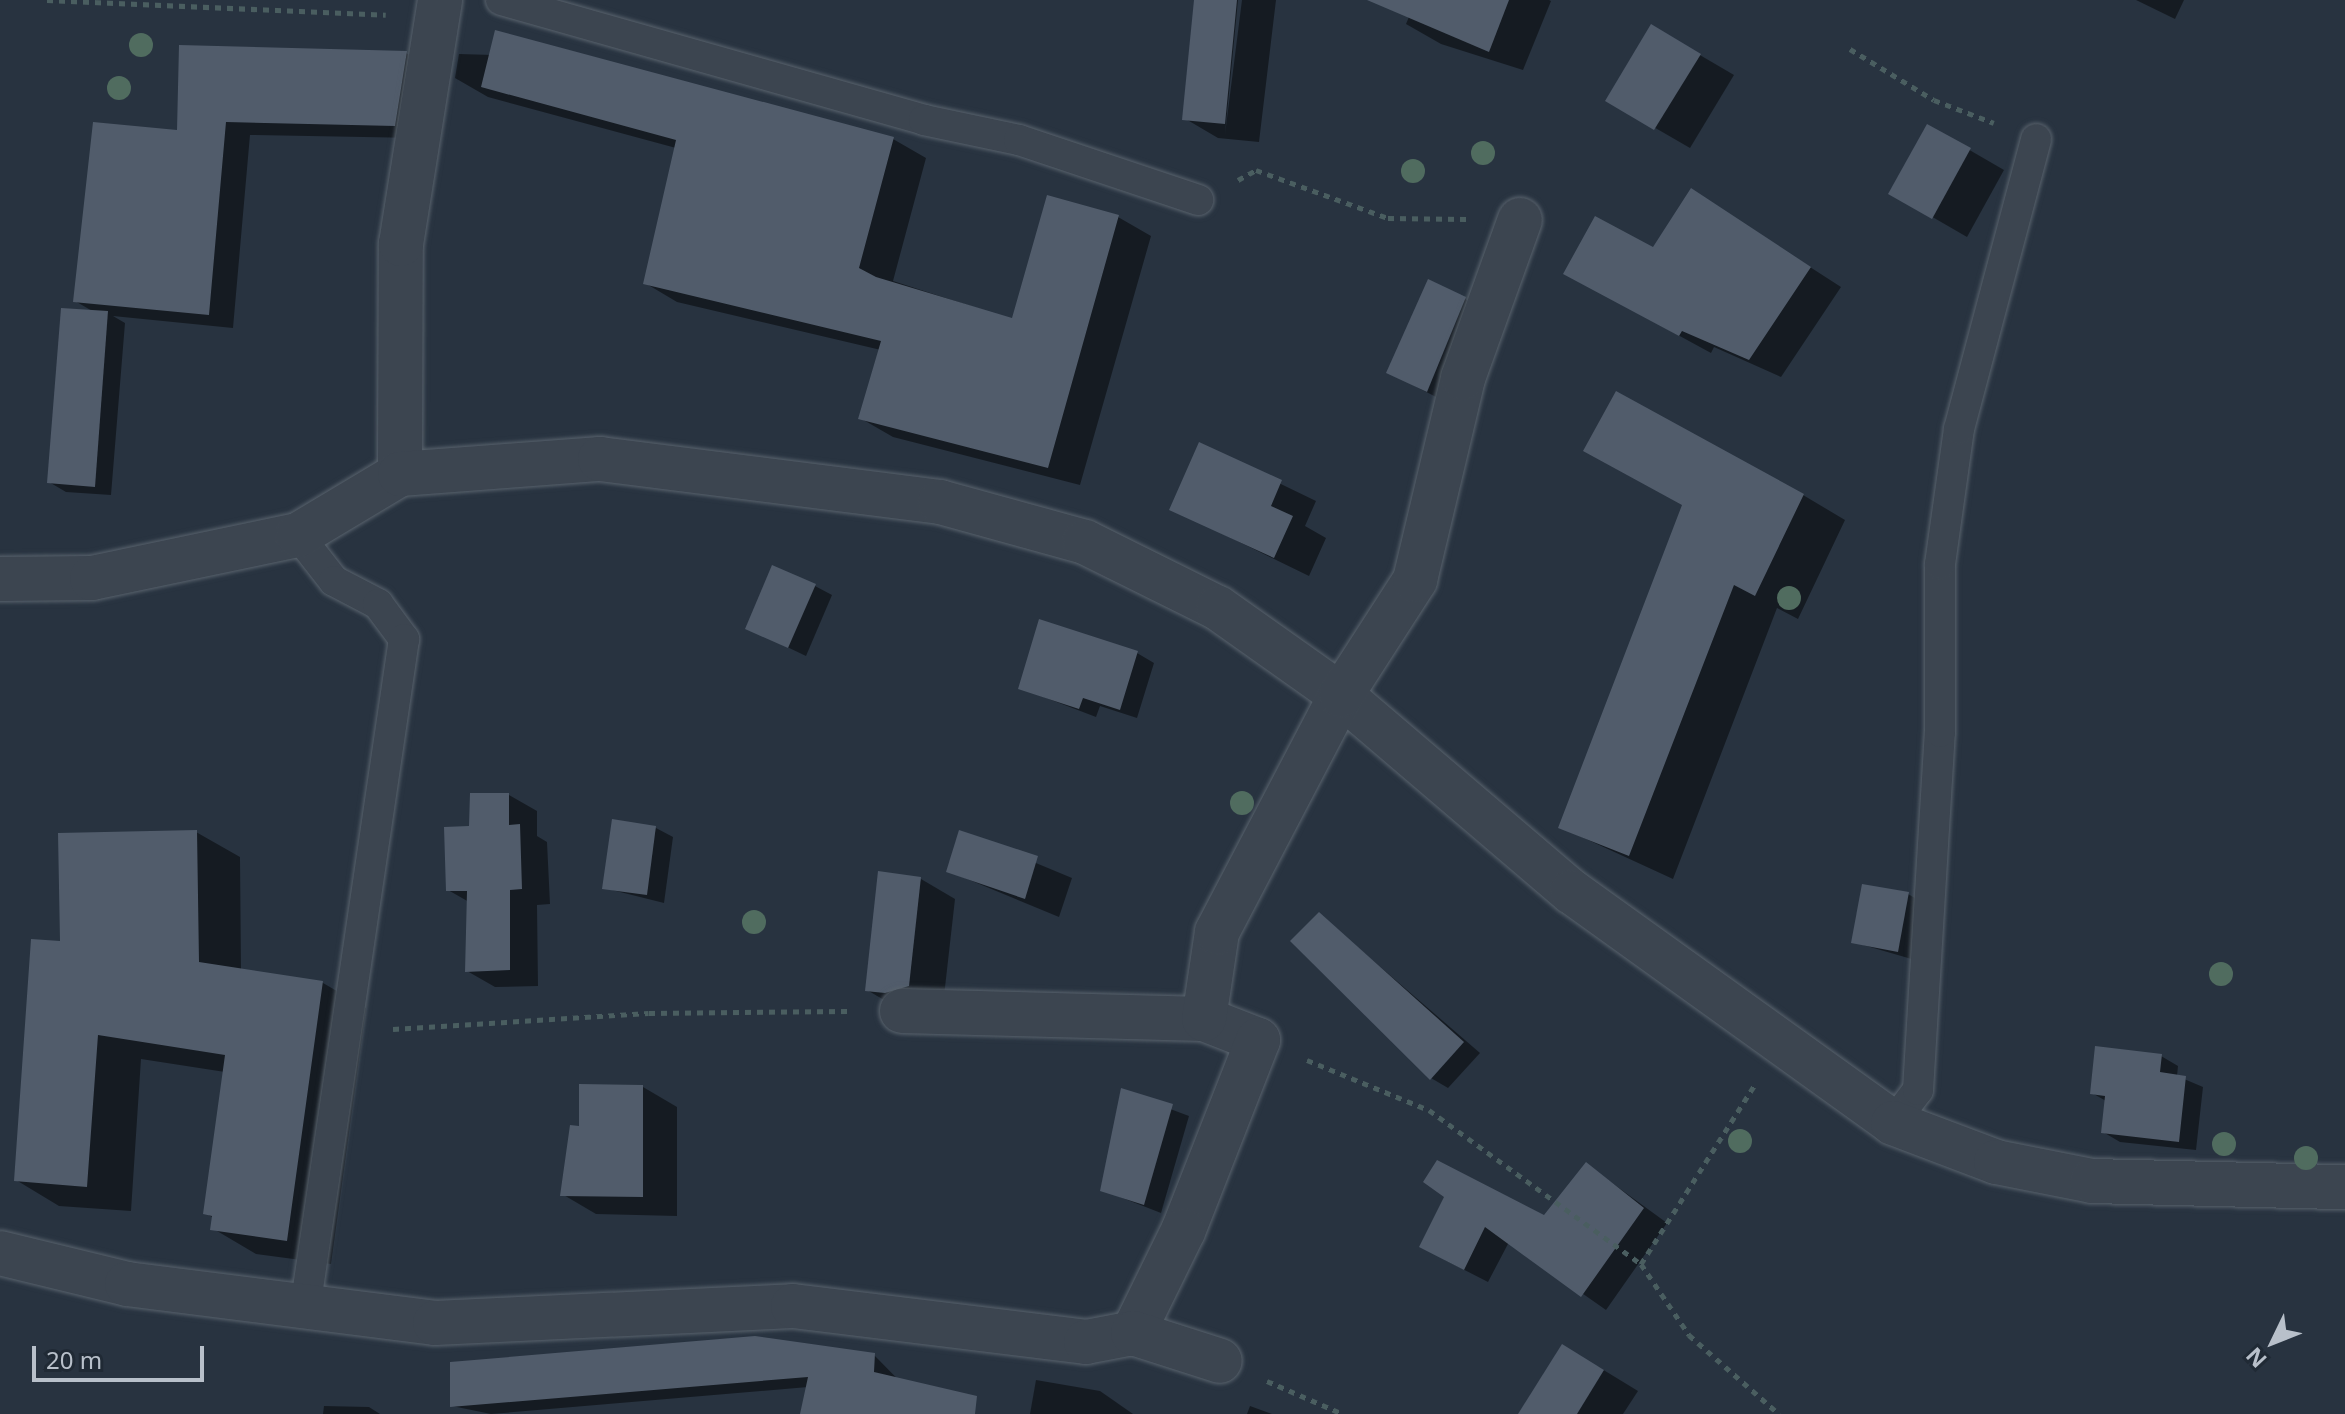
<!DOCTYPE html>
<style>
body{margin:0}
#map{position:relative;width:2345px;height:1414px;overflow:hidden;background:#283340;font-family:"Noto Sans",sans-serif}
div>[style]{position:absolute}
.shadow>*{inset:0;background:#0007}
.building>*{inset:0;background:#515c6b}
.path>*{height:5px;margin-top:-2.5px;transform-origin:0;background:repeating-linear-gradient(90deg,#4a5e60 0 6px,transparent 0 12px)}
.roads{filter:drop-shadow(0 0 2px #59636d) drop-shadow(0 0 2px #59636d)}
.lane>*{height:30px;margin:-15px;padding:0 15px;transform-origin:15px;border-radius:15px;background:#3c4550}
.street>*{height:44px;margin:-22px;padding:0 22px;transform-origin:22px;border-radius:22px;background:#3c4550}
.trees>*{width:24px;height:24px;margin:-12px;border-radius:50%;background:#506c5f}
span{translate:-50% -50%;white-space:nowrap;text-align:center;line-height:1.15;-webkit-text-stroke:6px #202a35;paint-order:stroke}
.north{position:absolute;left:2233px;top:1302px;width:80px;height:80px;-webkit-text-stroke:6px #202a35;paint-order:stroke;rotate:227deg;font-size:22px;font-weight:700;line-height:32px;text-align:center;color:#b8c0ca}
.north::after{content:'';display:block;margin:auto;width:28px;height:36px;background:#b8c0ca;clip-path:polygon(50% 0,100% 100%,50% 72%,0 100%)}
.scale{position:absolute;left:32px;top:1346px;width:172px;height:36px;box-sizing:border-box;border:4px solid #b8c0ca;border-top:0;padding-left:10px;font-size:24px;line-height:28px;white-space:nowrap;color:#b8c0ca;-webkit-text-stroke:6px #202a35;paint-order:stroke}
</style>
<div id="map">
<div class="shadow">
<div style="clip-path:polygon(1196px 0,1238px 0,1225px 134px,1242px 0,1276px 0,1259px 142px,1218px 138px,1184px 118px)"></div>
<div style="clip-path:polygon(1416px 0,1549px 0,1551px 1px,1523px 70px,1441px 44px,1406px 24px)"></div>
<div style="clip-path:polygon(2136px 0,2184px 0,2175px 19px)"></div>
<div style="clip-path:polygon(1652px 27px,1734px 75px,1690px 148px,1607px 100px)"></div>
<div style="clip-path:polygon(406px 53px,430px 67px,418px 138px,250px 135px,233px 328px,113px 316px,125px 323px,111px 495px,66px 492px,49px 482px,94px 312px,75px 301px,179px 133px)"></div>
<div style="clip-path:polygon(459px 54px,591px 58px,893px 139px,926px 158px,893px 281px,1014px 320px,1118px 217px,1151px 236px,1080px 485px,893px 437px,860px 418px,881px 350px,677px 302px,645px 283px,676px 148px,488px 97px,455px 78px)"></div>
<div style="clip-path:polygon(1928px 126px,2004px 170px,1967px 237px,1891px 193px)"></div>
<div style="clip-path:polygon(1692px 191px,1841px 287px,1781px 377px,1714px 347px,1711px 353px,1597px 291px,1653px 250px)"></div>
<div style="clip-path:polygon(1465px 299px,1499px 318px,1461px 410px,1388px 372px)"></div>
<div style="clip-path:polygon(1200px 445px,1316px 501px,1305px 526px,1326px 538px,1309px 576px,1172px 509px)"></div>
<div style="clip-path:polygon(1803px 495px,1845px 520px,1798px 619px,1777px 608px,1673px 879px,1560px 827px,1684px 505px)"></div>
<div style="clip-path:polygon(815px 586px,832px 595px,806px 656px,747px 628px)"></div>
<div style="clip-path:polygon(1137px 653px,1154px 663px,1137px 718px,1100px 706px,1096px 717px,1020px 688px)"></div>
<div style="clip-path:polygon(509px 795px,537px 811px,537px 836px,547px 842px,550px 904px,537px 905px,538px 986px,495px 987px,467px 971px,469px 902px,448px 890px,471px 828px)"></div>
<div style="clip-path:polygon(656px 828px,673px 837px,664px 903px,604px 888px)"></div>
<div style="clip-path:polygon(196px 832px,240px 857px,241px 970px,323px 983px,366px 1008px,331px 1264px,256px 1254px,212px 1228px,214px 1218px,205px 1213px,225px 1072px,141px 1059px,131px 1211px,59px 1206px,16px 1180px,62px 943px)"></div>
<div style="clip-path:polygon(961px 832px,1072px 878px,1059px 917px,948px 871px)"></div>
<div style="clip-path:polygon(921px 879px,955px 899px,943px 1005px,901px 1010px,867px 990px)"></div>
<div style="clip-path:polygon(1908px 894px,1925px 904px,1915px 960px,1853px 942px)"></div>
<div style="clip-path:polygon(1319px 914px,1480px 1053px,1448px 1088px,1431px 1078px)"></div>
<div style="clip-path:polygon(2161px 1056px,2178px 1066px,2177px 1076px,2203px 1087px,2196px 1150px,2120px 1142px,2103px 1132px,2106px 1101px,2092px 1093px)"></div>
<div style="clip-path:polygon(643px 1087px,677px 1107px,677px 1216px,596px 1214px,562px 1194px)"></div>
<div style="clip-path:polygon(1122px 1091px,1189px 1116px,1161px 1213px,1102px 1190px)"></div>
<div style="clip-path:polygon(1586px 1164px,1667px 1223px,1606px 1310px,1509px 1242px,1488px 1282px,1445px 1260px,1446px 1197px,1545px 1217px)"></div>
<div style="clip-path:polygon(874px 1355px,932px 1414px,802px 1414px,808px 1387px,491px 1414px,452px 1406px)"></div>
<div style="clip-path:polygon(1597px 1366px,1638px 1391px,1623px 1414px,1520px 1414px)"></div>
<div style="clip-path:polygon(1036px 1380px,1100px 1391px,1133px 1414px,1030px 1414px)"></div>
<div style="clip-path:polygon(324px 1406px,369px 1407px,380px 1414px,323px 1414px)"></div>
<div style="clip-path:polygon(1250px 1406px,1272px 1414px,1247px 1414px)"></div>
</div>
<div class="building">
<div style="clip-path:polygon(1194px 0,1237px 0,1225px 124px,1182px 120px)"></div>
<div style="clip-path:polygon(1367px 0,1509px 0,1489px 52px)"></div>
<div style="clip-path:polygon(1651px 24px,1701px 54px,1654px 130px,1605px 101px)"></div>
<div style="clip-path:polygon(495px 30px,894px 137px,859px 268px,876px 277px,1012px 318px,1047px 195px,1119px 215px,1048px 468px,858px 419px,881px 341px,643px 284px,676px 140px,481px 87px)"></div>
<div style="clip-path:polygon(179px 45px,407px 51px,395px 126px,226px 122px,209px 315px,73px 302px,93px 122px,177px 130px)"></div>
<div style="clip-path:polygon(1927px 124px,1971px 148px,1932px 219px,1888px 194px)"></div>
<div style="clip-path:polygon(1691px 188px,1811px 267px,1749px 360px,1682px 331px,1679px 336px,1563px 274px,1595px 216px,1653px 247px)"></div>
<div style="clip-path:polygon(1428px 279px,1466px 297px,1427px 392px,1386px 373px)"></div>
<div style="clip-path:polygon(61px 308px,108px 311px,95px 487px,47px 483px)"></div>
<div style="clip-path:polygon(1616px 391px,1804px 494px,1755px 596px,1734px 585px,1629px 856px,1558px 828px,1682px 505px,1583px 451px)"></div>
<div style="clip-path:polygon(1199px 442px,1282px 480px,1271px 506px,1293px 516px,1274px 558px,1169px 510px)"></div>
<div style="clip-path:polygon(772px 565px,816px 584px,788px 648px,745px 629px)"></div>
<div style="clip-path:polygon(1039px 619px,1138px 651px,1120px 710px,1083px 698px,1079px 709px,1018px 689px)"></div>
<div style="clip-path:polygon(470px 793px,509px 793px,509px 825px,520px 824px,522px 889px,510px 890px,510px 970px,465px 972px,467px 891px,446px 891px,444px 827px,469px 826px)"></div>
<div style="clip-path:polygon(612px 819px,656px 826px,647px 895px,602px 889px)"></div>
<div style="clip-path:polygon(197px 830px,199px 962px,323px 981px,287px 1241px,210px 1230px,212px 1216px,203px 1214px,225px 1055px,98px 1035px,87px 1187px,14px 1181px,31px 939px,60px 941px,58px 833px)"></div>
<div style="clip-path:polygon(959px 830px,1038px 856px,1025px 899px,946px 872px)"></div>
<div style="clip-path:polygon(878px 871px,921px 877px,909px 986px,885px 993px,865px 991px)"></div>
<div style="clip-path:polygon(1862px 884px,1909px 892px,1898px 952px,1851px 943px)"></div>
<div style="clip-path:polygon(1319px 912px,1464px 1042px,1430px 1080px,1290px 941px)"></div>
<div style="clip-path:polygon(2095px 1046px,2162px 1054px,2160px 1072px,2186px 1076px,2179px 1142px,2101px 1133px,2105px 1096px,2090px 1094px)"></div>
<div style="clip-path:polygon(579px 1084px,643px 1085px,643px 1197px,560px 1196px,570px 1125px,579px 1126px)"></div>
<div style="clip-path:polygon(1121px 1088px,1173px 1104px,1144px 1205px,1100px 1191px)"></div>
<div style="clip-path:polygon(1437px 1160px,1544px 1215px,1586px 1162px,1644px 1208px,1581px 1297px,1485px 1227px,1464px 1270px,1419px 1247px,1444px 1197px,1423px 1182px)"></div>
<div style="clip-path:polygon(755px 1336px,875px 1353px,874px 1372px,977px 1396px,975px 1414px,800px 1414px,808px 1377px,450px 1407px,450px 1362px)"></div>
<div style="clip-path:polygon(1562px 1344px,1604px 1370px,1577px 1414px,1518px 1414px)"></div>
</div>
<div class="path">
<div style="left:47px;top:0;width:339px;rotate:2.5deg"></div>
<div style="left:1850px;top:49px;width:98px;rotate:31.3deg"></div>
<div style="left:1934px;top:100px;width:64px;rotate:21deg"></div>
<div style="left:1238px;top:180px;width:21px;rotate:-29deg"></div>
<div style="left:1256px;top:170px;width:140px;rotate:20deg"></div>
<div style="left:1388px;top:218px;width:78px;rotate:0.7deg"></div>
<div style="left:393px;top:1029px;width:256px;rotate:-3.6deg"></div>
<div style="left:649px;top:1013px;width:201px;rotate:-0.6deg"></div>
<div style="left:1307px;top:1060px;width:132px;rotate:22.3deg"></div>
<div style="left:1429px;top:1110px;width:262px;rotate:36deg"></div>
<div style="left:1641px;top:1264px;width:86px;rotate:55.9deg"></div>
<div style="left:1689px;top:1335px;width:120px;rotate:41.3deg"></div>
<div style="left:1641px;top:1264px;width:211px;rotate:-57.6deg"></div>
<div style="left:1267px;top:1381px;width:83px;rotate:23.5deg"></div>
</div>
<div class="roads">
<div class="lane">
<div style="left:501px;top:0;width:440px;rotate:15.8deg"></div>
<div style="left:924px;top:120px;width:97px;rotate:11.9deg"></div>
<div style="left:1019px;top:140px;width:189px;rotate:18.5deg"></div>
<div style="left:298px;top:535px;width:58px;rotate:52deg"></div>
<div style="left:334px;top:581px;width:50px;rotate:27.6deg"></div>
<div style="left:378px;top:604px;width:44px;rotate:53.4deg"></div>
<div style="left:404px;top:639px;width:677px;rotate:98.41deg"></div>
<div style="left:1893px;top:1123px;width:41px;rotate:-52.9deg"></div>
<div style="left:1918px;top:1090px;width:359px;rotate:-86.5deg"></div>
<div style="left:1940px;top:732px;width:168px;rotate:-90deg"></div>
<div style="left:1940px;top:564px;width:136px;rotate:-82deg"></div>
<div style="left:1959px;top:429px;width:300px;rotate:-75.1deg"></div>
</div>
<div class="street">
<div style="left:400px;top:474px;width:230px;rotate:-89.8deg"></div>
<div style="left:401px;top:244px;width:247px;rotate:-80.9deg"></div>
<div style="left:0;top:579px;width:92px;rotate:-0.6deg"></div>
<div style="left:92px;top:578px;width:210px;rotate:-11.8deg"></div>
<div style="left:298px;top:535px;width:119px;rotate:-30.9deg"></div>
<div style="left:400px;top:474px;width:201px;rotate:-4.3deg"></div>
<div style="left:600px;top:459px;width:343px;rotate:7.2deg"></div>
<div style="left:940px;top:502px;width:150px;rotate:15.4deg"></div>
<div style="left:1085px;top:542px;width:148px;rotate:26.4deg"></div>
<div style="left:1218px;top:608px;width:151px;rotate:35.3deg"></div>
<div style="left:1341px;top:695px;width:304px;rotate:40.5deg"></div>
<div style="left:1572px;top:892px;width:395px;rotate:35.7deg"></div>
<div style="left:1893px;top:1123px;width:110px;rotate:20.7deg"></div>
<div style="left:1996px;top:1162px;width:98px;rotate:11.2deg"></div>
<div style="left:2092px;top:1181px;width:253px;rotate:1.4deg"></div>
<div style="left:902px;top:1011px;width:302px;rotate:1.5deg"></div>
<div style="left:1204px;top:1019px;width:58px;rotate:21.3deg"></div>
<div style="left:1258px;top:1040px;width:205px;rotate:111.4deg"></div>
<div style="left:1183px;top:1231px;width:114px;rotate:116.1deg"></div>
<div style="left:1204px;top:1019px;width:88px;rotate:-81.5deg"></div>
<div style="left:1217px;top:932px;width:267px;rotate:-62.4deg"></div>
<div style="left:1341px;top:695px;width:137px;rotate:-57.2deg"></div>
<div style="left:1415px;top:580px;width:208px;rotate:-76.6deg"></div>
<div style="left:1463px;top:378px;width:168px;rotate:-70.2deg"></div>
<div style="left:0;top:1253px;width:131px;rotate:13.7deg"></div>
<div style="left:127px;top:1284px;width:310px;rotate:7.2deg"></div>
<div style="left:435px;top:1323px;width:358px;rotate:-2.7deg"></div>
<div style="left:793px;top:1306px;width:295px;rotate:7deg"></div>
<div style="left:1086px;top:1342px;width:48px;rotate:-10.8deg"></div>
<div style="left:1133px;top:1333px;width:91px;rotate:17.8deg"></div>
</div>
</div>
<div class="trees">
<div style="left:141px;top:45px"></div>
<div style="left:119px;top:88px"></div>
<div style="left:1483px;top:153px"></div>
<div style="left:1413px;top:171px"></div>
<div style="left:1789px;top:598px"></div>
<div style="left:1242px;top:803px"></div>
<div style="left:754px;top:922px"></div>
<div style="left:2221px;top:974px"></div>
<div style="left:1740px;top:1141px"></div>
<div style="left:2224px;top:1144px"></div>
<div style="left:2306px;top:1158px"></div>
</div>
<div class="north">N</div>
<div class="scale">20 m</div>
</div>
